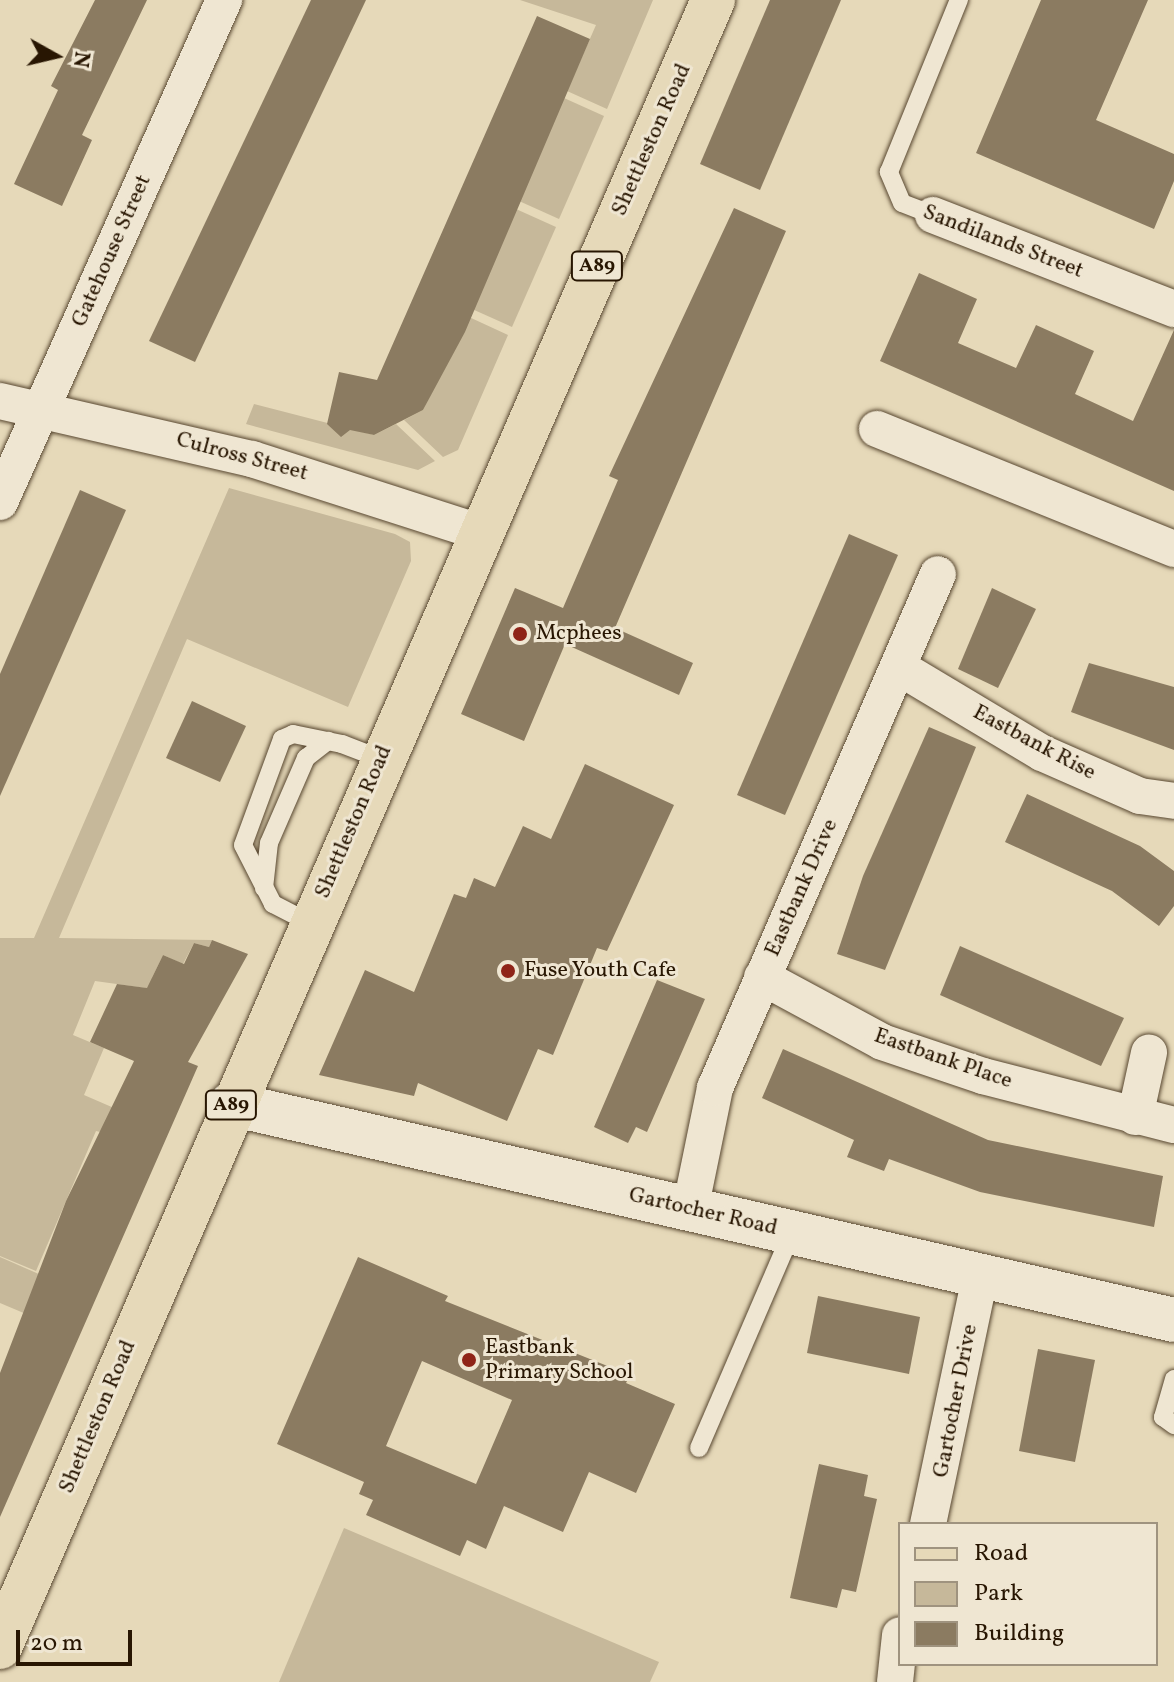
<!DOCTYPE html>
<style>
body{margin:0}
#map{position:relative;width:1174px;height:1682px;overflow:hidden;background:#e6d9b9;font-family:Vollkorn,serif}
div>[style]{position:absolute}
.green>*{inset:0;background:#c6b89a}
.building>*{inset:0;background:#8b7b61}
.roads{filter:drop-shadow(0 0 2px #584730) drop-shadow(0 0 2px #584730)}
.lane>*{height:18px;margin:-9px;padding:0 9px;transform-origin:9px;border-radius:9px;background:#efe6d2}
.street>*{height:36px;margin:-18px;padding:0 18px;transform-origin:18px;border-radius:18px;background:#efe6d2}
.secondary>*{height:44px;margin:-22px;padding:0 22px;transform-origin:22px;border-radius:22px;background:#efe6d2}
.primary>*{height:44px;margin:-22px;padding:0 22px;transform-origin:22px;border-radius:22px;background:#e6d9b9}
.dots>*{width:22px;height:22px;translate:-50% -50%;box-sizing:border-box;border:4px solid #efe6d2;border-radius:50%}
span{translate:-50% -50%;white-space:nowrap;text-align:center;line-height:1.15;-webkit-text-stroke:6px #efe6d2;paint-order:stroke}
.shield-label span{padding:2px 6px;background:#efe6d2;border:2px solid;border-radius:6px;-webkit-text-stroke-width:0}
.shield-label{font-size:20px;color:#281602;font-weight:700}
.street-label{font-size:22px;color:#281602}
.poi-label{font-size:22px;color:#281602}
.left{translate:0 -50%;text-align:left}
.legend{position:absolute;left:898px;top:1522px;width:260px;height:144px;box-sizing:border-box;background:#efe6d2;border:2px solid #9f937f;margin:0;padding:10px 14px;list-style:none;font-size:24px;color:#281602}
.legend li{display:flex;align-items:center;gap:16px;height:40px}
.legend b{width:40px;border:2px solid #9f937f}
.north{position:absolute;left:16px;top:16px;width:80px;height:80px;-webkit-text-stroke:6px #efe6d2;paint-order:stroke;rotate:98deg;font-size:22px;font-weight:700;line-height:32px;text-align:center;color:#281602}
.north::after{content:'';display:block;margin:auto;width:28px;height:36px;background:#281602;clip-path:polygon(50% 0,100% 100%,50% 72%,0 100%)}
.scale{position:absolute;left:16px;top:1630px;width:116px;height:36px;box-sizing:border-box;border:4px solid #281602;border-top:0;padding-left:10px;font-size:24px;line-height:28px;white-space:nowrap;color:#281602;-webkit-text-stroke:6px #efe6d2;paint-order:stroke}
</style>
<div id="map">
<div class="green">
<div style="clip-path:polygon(520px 0,653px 0,607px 109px,567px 91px,596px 25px)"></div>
<div style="clip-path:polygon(564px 98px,604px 116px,559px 219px,519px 201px)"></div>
<div style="clip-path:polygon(516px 209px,556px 227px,512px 327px,472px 309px)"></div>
<div style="clip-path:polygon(469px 317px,508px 335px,458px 450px,443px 457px,404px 420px,423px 410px)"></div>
<div style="clip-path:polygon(254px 404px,374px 435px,396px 424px,435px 461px,418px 470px,246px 424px)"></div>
<div style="clip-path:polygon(229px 488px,395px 534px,410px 542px,411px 561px,348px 707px,187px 639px,59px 938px,212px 940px,209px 947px,194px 943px,183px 964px,163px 955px,152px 978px,182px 993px,95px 981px,73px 1035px,104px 1048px,84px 1095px,114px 1108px,104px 1133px,96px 1131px,36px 1271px,0 1256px,0 938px,34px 938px)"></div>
<div style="clip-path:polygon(0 1257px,41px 1275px,26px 1314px,0 1303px)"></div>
<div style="clip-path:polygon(344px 1528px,659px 1662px,650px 1682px,279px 1682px)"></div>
</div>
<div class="building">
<div style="clip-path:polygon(95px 0,147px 0,82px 135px,92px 140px,62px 206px,14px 184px,58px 90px,51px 86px)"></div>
<div style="clip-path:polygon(311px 0,366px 0,195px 362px,149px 341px)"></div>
<div style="clip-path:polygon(770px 0,841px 0,760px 190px,700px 164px)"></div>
<div style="clip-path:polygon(1041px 0,1148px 0,1096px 120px,1174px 154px,1174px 181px,1154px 229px,976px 153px)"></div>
<div style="clip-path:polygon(537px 16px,590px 39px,465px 332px,423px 410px,374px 435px,350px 430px,341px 437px,327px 424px,339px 372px,377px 380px)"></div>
<div style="clip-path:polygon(734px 208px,786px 231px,615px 628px,693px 663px,679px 695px,565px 644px,524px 741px,461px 714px,515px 588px,563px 608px,618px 480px,609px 476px)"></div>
<div style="clip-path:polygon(919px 273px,977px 299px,958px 343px,1016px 368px,1036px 325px,1094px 351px,1075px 394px,1133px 421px,1174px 330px,1174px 491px,880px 361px)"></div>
<div style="clip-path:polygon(80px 490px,126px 510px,0 796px,0 674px)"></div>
<div style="clip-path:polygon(849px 534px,898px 555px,785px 815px,737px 795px)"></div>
<div style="clip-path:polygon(992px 588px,1036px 609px,998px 688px,958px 669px)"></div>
<div style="clip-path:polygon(1089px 663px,1174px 687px,1174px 750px,1071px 712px)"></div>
<div style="clip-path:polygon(192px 701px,246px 726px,220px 782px,166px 758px)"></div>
<div style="clip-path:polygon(929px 727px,976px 747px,885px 970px,837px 954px,863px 876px)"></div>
<div style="clip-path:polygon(585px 764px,674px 805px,607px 951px,597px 948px,553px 1055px,538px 1049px,507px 1121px,418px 1083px,414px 1096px,319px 1075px,365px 970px,414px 992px,454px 894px,466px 898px,474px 878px,495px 887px,523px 826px,551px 839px)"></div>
<div style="clip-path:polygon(1027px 794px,1140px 846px,1174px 871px,1174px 906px,1159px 926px,1112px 891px,1005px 842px)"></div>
<div style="clip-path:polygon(212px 940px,248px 954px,188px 1062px,198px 1066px,0 1517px,0 1373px,66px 1201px,134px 1061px,90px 1042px,117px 984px,147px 988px,163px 955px,184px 964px,194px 943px,209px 947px)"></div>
<div style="clip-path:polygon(960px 946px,1124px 1018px,1101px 1066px,940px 995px)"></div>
<div style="clip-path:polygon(657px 980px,705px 999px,647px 1132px,636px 1127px,628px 1143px,594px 1127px)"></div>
<div style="clip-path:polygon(783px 1049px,988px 1140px,1163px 1176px,1154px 1227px,980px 1192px,889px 1159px,884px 1171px,847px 1157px,854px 1140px,762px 1098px)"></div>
<div style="clip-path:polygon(evenodd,358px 1257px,448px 1296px,445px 1301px,630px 1375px,626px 1383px,675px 1404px,636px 1493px,589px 1472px,563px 1532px,504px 1506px,486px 1549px,467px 1540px,460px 1556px,366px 1515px,373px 1500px,359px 1494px,364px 1482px,277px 1444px,358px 1257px,422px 1361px,512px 1400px,476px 1484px,386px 1446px,422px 1361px)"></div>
<div style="clip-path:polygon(818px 1296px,920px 1317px,909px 1374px,807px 1353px)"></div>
<div style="clip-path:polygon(1038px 1349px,1095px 1360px,1075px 1462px,1019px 1451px)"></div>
<div style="clip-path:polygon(819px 1464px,868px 1475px,864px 1496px,877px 1499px,856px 1592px,842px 1589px,837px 1608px,790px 1598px)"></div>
</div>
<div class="roads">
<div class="lane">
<div style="left:933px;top:215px;width:33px;rotate:-159deg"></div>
<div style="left:902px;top:203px;width:34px;rotate:-113deg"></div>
<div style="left:889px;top:172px;width:186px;rotate:-67.9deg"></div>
<div style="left:264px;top:888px;width:45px;rotate:-83.7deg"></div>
<div style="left:269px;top:843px;width:93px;rotate:-66.5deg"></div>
<div style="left:306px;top:758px;width:28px;rotate:-38deg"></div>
<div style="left:310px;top:923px;width:42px;rotate:-152.8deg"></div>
<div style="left:273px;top:904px;width:66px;rotate:-117deg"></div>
<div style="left:243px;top:845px;width:113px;rotate:-69.8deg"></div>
<div style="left:282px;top:739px;width:12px;rotate:-24deg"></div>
<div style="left:293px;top:734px;width:50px;rotate:11.5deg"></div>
<div style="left:342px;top:744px;width:42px;rotate:21deg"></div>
<div style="left:1174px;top:1379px;width:40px;rotate:106deg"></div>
<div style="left:1163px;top:1417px;width:14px;rotate:36deg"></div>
<div style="left:699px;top:1448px;width:235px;rotate:-66.7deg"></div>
</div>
<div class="street">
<div style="left:933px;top:215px;width:259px;rotate:21.3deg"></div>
<div style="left:0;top:401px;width:259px;rotate:13deg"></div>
<div style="left:252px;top:459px;width:239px;rotate:17.8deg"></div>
<div style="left:877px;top:429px;width:320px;rotate:22deg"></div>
<div style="left:0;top:502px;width:550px;rotate:-65.95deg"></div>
<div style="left:900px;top:668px;width:165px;rotate:30.9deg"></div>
<div style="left:1042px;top:753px;width:107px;rotate:23.7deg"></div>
<div style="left:1140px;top:796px;width:34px;rotate:8deg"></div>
<div style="left:762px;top:977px;width:136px;rotate:28.4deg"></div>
<div style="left:882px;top:1042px;width:107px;rotate:18.6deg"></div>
<div style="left:983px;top:1076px;width:197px;rotate:14.4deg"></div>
<div style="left:1135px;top:1117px;width:66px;rotate:-77.7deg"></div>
<div style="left:690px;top:1210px;width:125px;rotate:-78.4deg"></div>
<div style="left:715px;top:1088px;width:560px;rotate:-66.55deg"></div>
<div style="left:928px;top:1524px;width:252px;rotate:-78.1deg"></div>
<div style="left:895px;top:1682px;width:47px;rotate:-83.9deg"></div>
</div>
<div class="secondary">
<div style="left:231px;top:1104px;width:967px;rotate:12.9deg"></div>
</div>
<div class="primary">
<div style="left:0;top:1647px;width:1795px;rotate:-66.59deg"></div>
</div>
</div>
<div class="dots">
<div style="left:520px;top:634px;background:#8f2418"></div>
<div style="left:508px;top:971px;background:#8f2418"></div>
<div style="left:469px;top:1360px;background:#8f2418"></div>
</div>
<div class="shield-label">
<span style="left:597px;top:266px">A89</span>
<span style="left:231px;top:1105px">A89</span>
</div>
<div class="street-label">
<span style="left:652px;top:140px;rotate:-66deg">Shettleston Road</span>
<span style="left:1003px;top:242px;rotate:21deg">Sandilands Street</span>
<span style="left:112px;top:251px;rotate:-66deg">Gatehouse Street</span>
<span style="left:242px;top:457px;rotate:15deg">Culross Street</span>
<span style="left:1034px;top:743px;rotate:28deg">Eastbank Rise</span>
<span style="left:354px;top:822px;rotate:-67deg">Shettleston Road</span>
<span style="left:802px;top:888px;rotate:-66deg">Eastbank Drive</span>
<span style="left:943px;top:1059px;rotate:19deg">Eastbank Place</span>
<span style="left:703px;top:1212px;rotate:13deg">Gartocher Road</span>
<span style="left:956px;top:1401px;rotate:-79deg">Gartocher Drive</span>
<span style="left:98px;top:1417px;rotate:-67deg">Shettleston Road</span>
</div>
<div class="poi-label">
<span class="left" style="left:536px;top:634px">Mcphees</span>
<span class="left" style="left:524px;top:971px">Fuse Youth Cafe</span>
<span class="left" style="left:485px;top:1360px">Eastbank<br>Primary School</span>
</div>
<ul class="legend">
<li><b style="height:10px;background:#e6d9b9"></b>Road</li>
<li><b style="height:22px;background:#c6b89a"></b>Park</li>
<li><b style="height:22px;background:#8b7b61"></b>Building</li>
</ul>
<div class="north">N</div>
<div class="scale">20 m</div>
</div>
